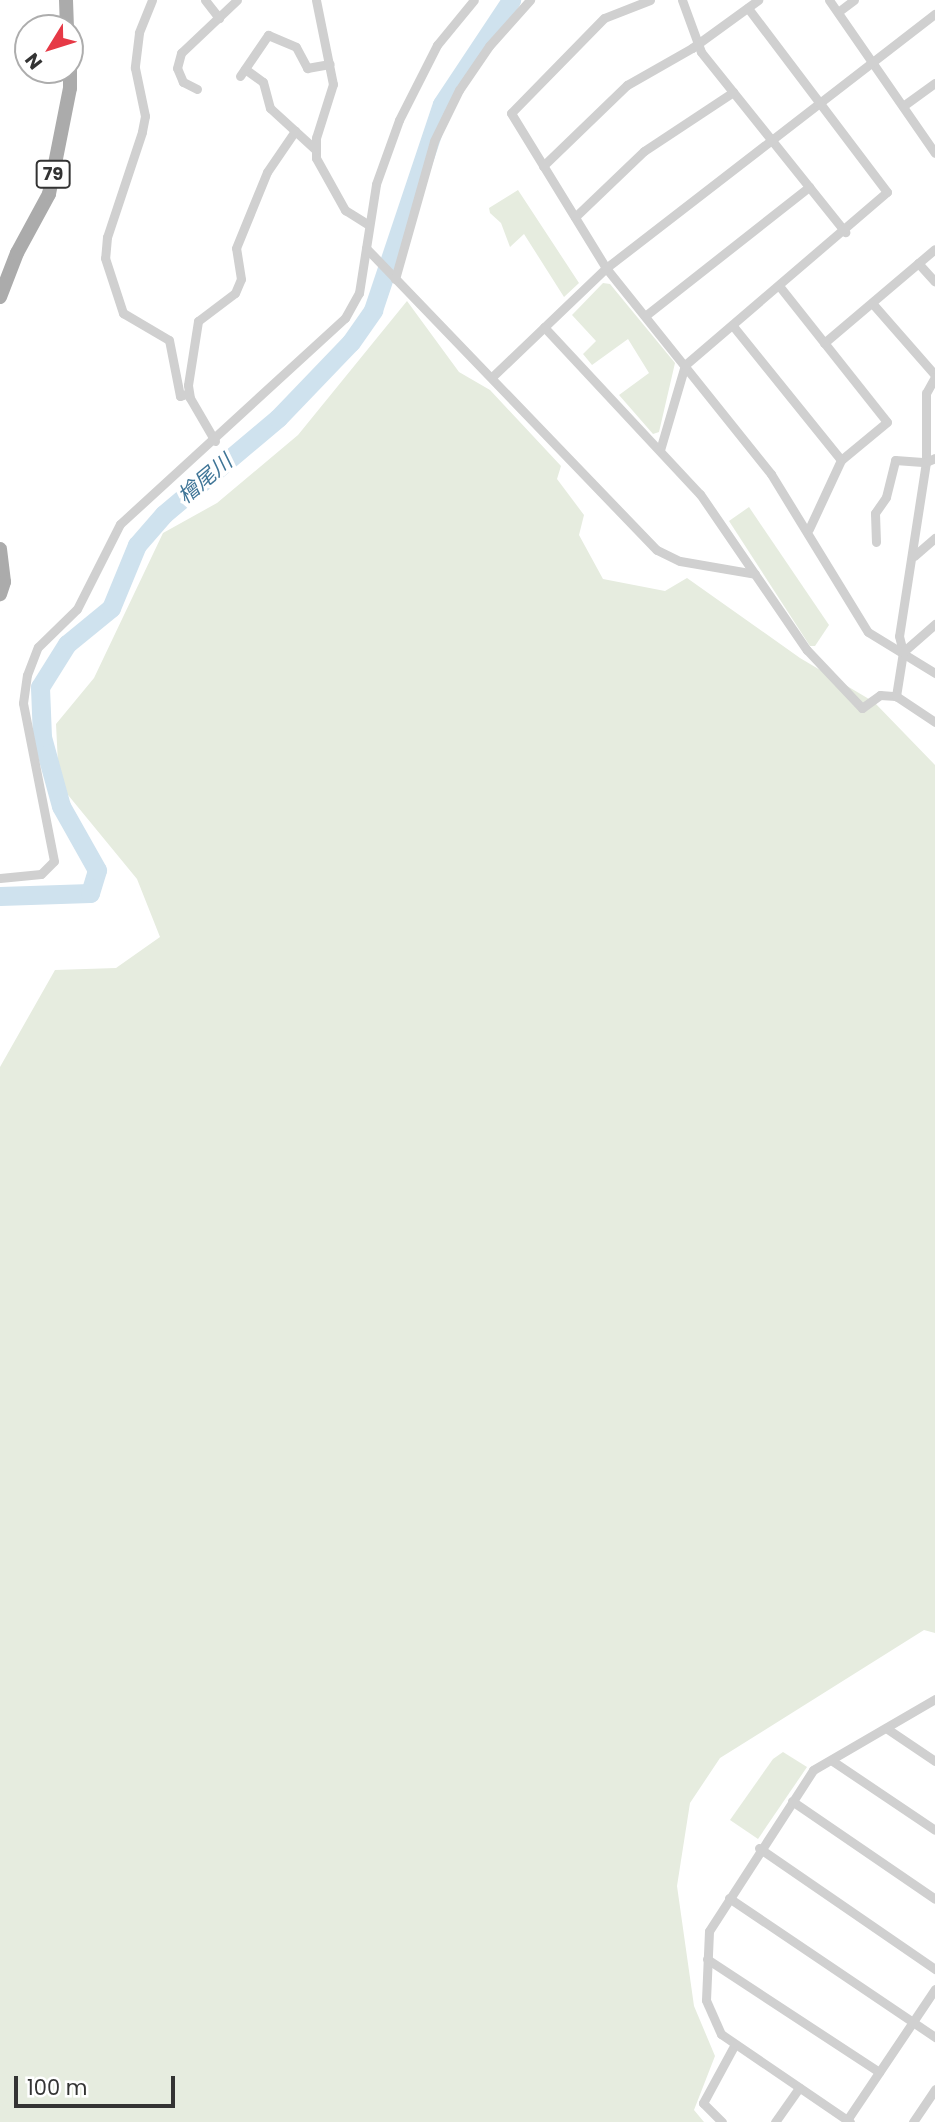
<!DOCTYPE html>
<meta charset="utf-8">
<style>
body{margin:0}
#map{position:relative;width:935px;height:2122px;overflow:hidden;background:#fff;font-family:Poppins,"Noto Sans JP",sans-serif}
div>[style]{position:absolute}
.green>*{inset:0;background:#e6ecdf}
.river>*{height:19px;margin:-9.5px;padding:0 9.5px;transform-origin:9.5px;border-radius:9.5px;background:#cfe2ee}
.street>*{height:9px;margin:-4.5px;padding:0 4.5px;transform-origin:4.5px;border-radius:4.5px;background:#d0d0d0}
.primary>*{height:14px;margin:-7px;padding:0 7px;transform-origin:7px;border-radius:7px;background:#ababab}
span{translate:-50% -50%;white-space:nowrap;text-align:center;line-height:1.15;-webkit-text-stroke:7px #fff;paint-order:stroke}
.shield-label span{padding:2px 5px;background:#fff;border:2px solid;border-radius:5px;-webkit-text-stroke-width:0}
.shield-label{font-size:18px;color:#333;font-weight:700}
.water-label{font-size:21px;color:#3f7597;font-style:italic}
.north{position:absolute;left:14px;top:14px;width:70px;height:70px;box-sizing:border-box;background:#fff;border:2px solid #adadad;border-radius:50%;rotate:232deg;font-size:19px;font-weight:700;line-height:28px;text-align:center;color:#333}
.north::after{content:'';display:block;margin:auto;width:24px;height:32px;background:#e63946;clip-path:polygon(50% 0,100% 100%,50% 72%,0 100%)}
.scale{position:absolute;left:14px;top:2076px;width:161px;height:32px;box-sizing:border-box;border:4px solid #333;border-top:0;padding-left:9px;font-size:21px;line-height:24px;white-space:nowrap;color:#333;-webkit-text-stroke:5px #fff;paint-order:stroke}
</style>
<div id="map">
<div class="green">
<div style="clip-path:polygon(518px 190px,579px 283px,564px 297px,524px 234px,510px 247px,501px 223px,490px 213px,489px 208px)"></div>
<div style="clip-path:polygon(603px 283px,610px 284px,675px 363px,659px 432px,653px 434px,619px 395px,649px 373px,628px 339px,592px 365px,583px 354px,596px 341px,572px 315px)"></div>
<div style="clip-path:polygon(407px 301px,459px 372px,490px 390px,561px 466px,557px 479px,584px 515px,579px 535px,603px 579px,665px 591px,687px 578px,800px 658px,874px 702px,935px 765px,935px 1633px,924px 1630px,720px 1758px,690px 1803px,677px 1886px,694px 2006px,715px 2056px,694px 2110px,704px 2122px,0 2122px,0 1067px,55px 970px,116px 968px,160px 937px,137px 879px,59px 784px,56px 724px,94px 678px,163px 533px,217px 503px,298px 435px)"></div>
<div style="clip-path:polygon(749px 507px,829px 625px,815px 646px,810px 646px,729px 521px)"></div>
<div style="clip-path:polygon(783px 1752px,807px 1767px,758px 1839px,730px 1820px,773px 1759px)"></div>
</div>
<div class="river">
<div style="left:0;top:896px;width:90px;rotate:-1.9deg"></div>
<div style="left:90px;top:893px;width:24px;rotate:-73deg"></div>
<div style="left:97px;top:870px;width:73px;rotate:-119.4deg"></div>
<div style="left:61px;top:806px;width:72px;rotate:-105.4deg"></div>
<div style="left:42px;top:737px;width:50px;rotate:-92.3deg"></div>
<div style="left:40px;top:687px;width:51px;rotate:-57.9deg"></div>
<div style="left:67px;top:644px;width:57px;rotate:-39.3deg"></div>
<div style="left:111px;top:608px;width:68px;rotate:-67.6deg"></div>
<div style="left:137px;top:545px;width:41px;rotate:-48.9deg"></div>
<div style="left:164px;top:514px;width:149px;rotate:-40.1deg"></div>
<div style="left:278px;top:418px;width:105px;rotate:-46.2deg"></div>
<div style="left:351px;top:342px;width:39px;rotate:-55deg"></div>
<div style="left:373px;top:310px;width:217px;rotate:-71.5deg"></div>
<div style="left:442px;top:104px;width:125px;rotate:-56.4deg"></div>
</div>
<div class="street">
<div style="left:152px;top:0;width:35px;rotate:112deg"></div>
<div style="left:139px;top:33px;width:35px;rotate:97deg"></div>
<div style="left:135px;top:68px;width:49px;rotate:78.2deg"></div>
<div style="left:145px;top:116px;width:16px;rotate:101deg"></div>
<div style="left:142px;top:132px;width:111px;rotate:108.4deg"></div>
<div style="left:107px;top:237px;width:21px;rotate:95deg"></div>
<div style="left:105px;top:258px;width:58px;rotate:71.9deg"></div>
<div style="left:123px;top:313px;width:53px;rotate:30.4deg"></div>
<div style="left:169px;top:340px;width:57px;rotate:78.9deg"></div>
<div style="left:180px;top:396px;width:9px;rotate:-18deg"></div>
<div style="left:205px;top:0;width:23px;rotate:52deg"></div>
<div style="left:316px;top:0;width:86px;rotate:78.6deg"></div>
<div style="left:333px;top:84px;width:57px;rotate:107.5deg"></div>
<div style="left:316px;top:138px;width:20px;rotate:90deg"></div>
<div style="left:316px;top:158px;width:60px;rotate:60.9deg"></div>
<div style="left:345px;top:210px;width:28px;rotate:32deg"></div>
<div style="left:650px;top:0;width:49px;rotate:158.6deg"></div>
<div style="left:604px;top:18px;width:133px;rotate:134.4deg"></div>
<div style="left:511px;top:113px;width:182px;rotate:58.5deg"></div>
<div style="left:606px;top:268px;width:264px;rotate:51.3deg"></div>
<div style="left:771px;top:474px;width:185px;rotate:58.5deg"></div>
<div style="left:868px;top:632px;width:79px;rotate:31.5deg"></div>
<div style="left:682px;top:0;width:55px;rotate:69.9deg"></div>
<div style="left:701px;top:52px;width:231px;rotate:51.3deg"></div>
<div style="left:829px;top:0;width:186px;rotate:55.3deg"></div>
<div style="left:838px;top:12px;width:20px;rotate:-37deg"></div>
<div style="left:245px;top:69px;width:22px;rotate:36deg"></div>
<div style="left:263px;top:82px;width:27px;rotate:75deg"></div>
<div style="left:270px;top:108px;width:62px;rotate:42.4deg"></div>
<div style="left:240px;top:76px;width:50px;rotate:-55.7deg"></div>
<div style="left:268px;top:35px;width:30px;rotate:23deg"></div>
<div style="left:296px;top:47px;width:24px;rotate:62deg"></div>
<div style="left:307px;top:68px;width:23px;rotate:-10deg"></div>
<div style="left:197px;top:89px;width:16px;rotate:-153deg"></div>
<div style="left:183px;top:82px;width:15px;rotate:-113deg"></div>
<div style="left:177px;top:68px;width:16px;rotate:-75deg"></div>
<div style="left:181px;top:53px;width:77px;rotate:-43.4deg"></div>
<div style="left:903px;top:106px;width:39px;rotate:-36deg"></div>
<div style="left:543px;top:166px;width:117px;rotate:-44deg"></div>
<div style="left:627px;top:85px;width:75px;rotate:-29.6deg"></div>
<div style="left:692px;top:48px;width:82px;rotate:-36deg"></div>
<div style="left:575px;top:217px;width:95px;rotate:-43.7deg"></div>
<div style="left:644px;top:151px;width:107px;rotate:-33.5deg"></div>
<div style="left:366px;top:248px;width:419px;rotate:46.1deg"></div>
<div style="left:657px;top:550px;width:25px;rotate:26deg"></div>
<div style="left:680px;top:561px;width:76px;rotate:9.8deg"></div>
<div style="left:918px;top:263px;width:25px;rotate:48deg"></div>
<div style="left:395px;top:279px;width:143px;rotate:-74.2deg"></div>
<div style="left:434px;top:141px;width:57px;rotate:-63.9deg"></div>
<div style="left:459px;top:90px;width:53px;rotate:-55.7deg"></div>
<div style="left:489px;top:46px;width:62px;rotate:-48.3deg"></div>
<div style="left:780px;top:287px;width:172px;rotate:51.6deg"></div>
<div style="left:887px;top:422px;width:60px;rotate:140.4deg"></div>
<div style="left:841px;top:460px;width:76px;rotate:114.9deg"></div>
<div style="left:872px;top:303px;width:96px;rotate:48.8deg"></div>
<div style="left:645px;top:316px;width:209px;rotate:-38.2deg"></div>
<div style="left:733px;top:326px;width:172px;rotate:51.1deg"></div>
<div style="left:544px;top:327px;width:229px;rotate:47deg"></div>
<div style="left:700px;top:494px;width:189px;rotate:55.6deg"></div>
<div style="left:807px;top:650px;width:80px;rotate:46.5deg"></div>
<div style="left:862px;top:708px;width:22px;rotate:-36deg"></div>
<div style="left:880px;top:695px;width:16px;rotate:4deg"></div>
<div style="left:824px;top:343px;width:145px;rotate:-40.3deg"></div>
<div style="left:492px;top:377px;width:158px;rotate:-43.7deg"></div>
<div style="left:606px;top:268px;width:416px;rotate:-37.7deg"></div>
<div style="left:935px;top:377px;width:18px;rotate:119deg"></div>
<div style="left:926px;top:393px;width:69px;rotate:90deg"></div>
<div style="left:926px;top:462px;width:176px;rotate:98.8deg"></div>
<div style="left:899px;top:636px;width:16px;rotate:76deg"></div>
<div style="left:903px;top:652px;width:45px;rotate:99deg"></div>
<div style="left:896px;top:696px;width:47px;rotate:33.7deg"></div>
<div style="left:215px;top:441px;width:50px;rotate:-120.2deg"></div>
<div style="left:190px;top:398px;width:13px;rotate:-99deg"></div>
<div style="left:188px;top:385px;width:65px;rotate:-81.1deg"></div>
<div style="left:198px;top:321px;width:46px;rotate:-37.1deg"></div>
<div style="left:235px;top:293px;width:15px;rotate:-67deg"></div>
<div style="left:241px;top:279px;width:31px;rotate:-99deg"></div>
<div style="left:236px;top:248px;width:82px;rotate:-67.8deg"></div>
<div style="left:267px;top:172px;width:50px;rotate:-55.7deg"></div>
<div style="left:660px;top:450px;width:89px;rotate:-73.6deg"></div>
<div style="left:685px;top:365px;width:266px;rotate:-40.6deg"></div>
<div style="left:887px;top:192px;width:231px;rotate:-127.1deg"></div>
<div style="left:876px;top:542px;width:29px;rotate:-92deg"></div>
<div style="left:875px;top:513px;width:19px;rotate:-55deg"></div>
<div style="left:886px;top:497px;width:38px;rotate:-76deg"></div>
<div style="left:895px;top:460px;width:31px;rotate:4deg"></div>
<div style="left:926px;top:462px;width:10px;rotate:-24deg"></div>
<div style="left:914px;top:556px;width:28px;rotate:-41deg"></div>
<div style="left:903px;top:652px;width:43px;rotate:-41.2deg"></div>
<div style="left:0;top:878px;width:41px;rotate:-5.6deg"></div>
<div style="left:41px;top:874px;width:18px;rotate:-45deg"></div>
<div style="left:54px;top:861px;width:161px;rotate:-101.1deg"></div>
<div style="left:23px;top:703px;width:28px;rotate:-82deg"></div>
<div style="left:27px;top:675px;width:30px;rotate:-69deg"></div>
<div style="left:38px;top:647px;width:54px;rotate:-44.3deg"></div>
<div style="left:77px;top:609px;width:95px;rotate:-63.2deg"></div>
<div style="left:120px;top:524px;width:305px;rotate:-42.5deg"></div>
<div style="left:345px;top:318px;width:29px;rotate:-61deg"></div>
<div style="left:359px;top:293px;width:110px;rotate:-81.1deg"></div>
<div style="left:376px;top:184px;width:68px;rotate:-70.2deg"></div>
<div style="left:399px;top:120px;width:84px;rotate:-63.1deg"></div>
<div style="left:437px;top:45px;width:58px;rotate:-50.6deg"></div>
<div style="left:886px;top:1728px;width:59px;rotate:34deg"></div>
<div style="left:831px;top:1760px;width:125px;rotate:33.9deg"></div>
<div style="left:792px;top:1801px;width:173px;rotate:34.4deg"></div>
<div style="left:759px;top:1848px;width:214px;rotate:34.5deg"></div>
<div style="left:729px;top:1898px;width:249px;rotate:34deg"></div>
<div style="left:707px;top:1959px;width:206px;rotate:33.3deg"></div>
<div style="left:847px;top:2120px;width:158px;rotate:-56.1deg"></div>
<div style="left:722px;top:2122px;width:27px;rotate:-135deg"></div>
<div style="left:703px;top:2103px;width:67px;rotate:-61.5deg"></div>
<div style="left:775px;top:2122px;width:42px;rotate:-54.8deg"></div>
<div style="left:850px;top:2122px;width:156px;rotate:-145.7deg"></div>
<div style="left:721px;top:2034px;width:37px;rotate:-114deg"></div>
<div style="left:706px;top:2000px;width:69px;rotate:-87.5deg"></div>
<div style="left:709px;top:1931px;width:192px;rotate:-57.1deg"></div>
<div style="left:813px;top:1770px;width:141px;rotate:-30.2deg"></div>
<div style="left:913px;top:2122px;width:40px;rotate:-56deg"></div>
</div>
<div class="primary">
<div style="left:66px;top:0;width:28px;rotate:88deg"></div>
<div style="left:0;top:297px;width:47px;rotate:-68.9deg"></div>
<div style="left:17px;top:253px;width:67px;rotate:-61.5deg"></div>
<div style="left:49px;top:194px;width:108px;rotate:-78.8deg"></div>
<div style="left:70px;top:88px;width:47px;rotate:-90deg"></div>
<div style="left:0;top:549px;width:33px;rotate:83deg"></div>
<div style="left:4px;top:582px;width:13px;rotate:108deg"></div>
</div>
<div class="shield-label">
<span style="left:53px;top:174px">79</span>
</div>
<div class="water-label">
<span style="left:205px;top:479px;rotate:-40deg">檜尾川</span>
</div>
<div class="north">N</div>
<div class="scale">100 m</div>
</div>
